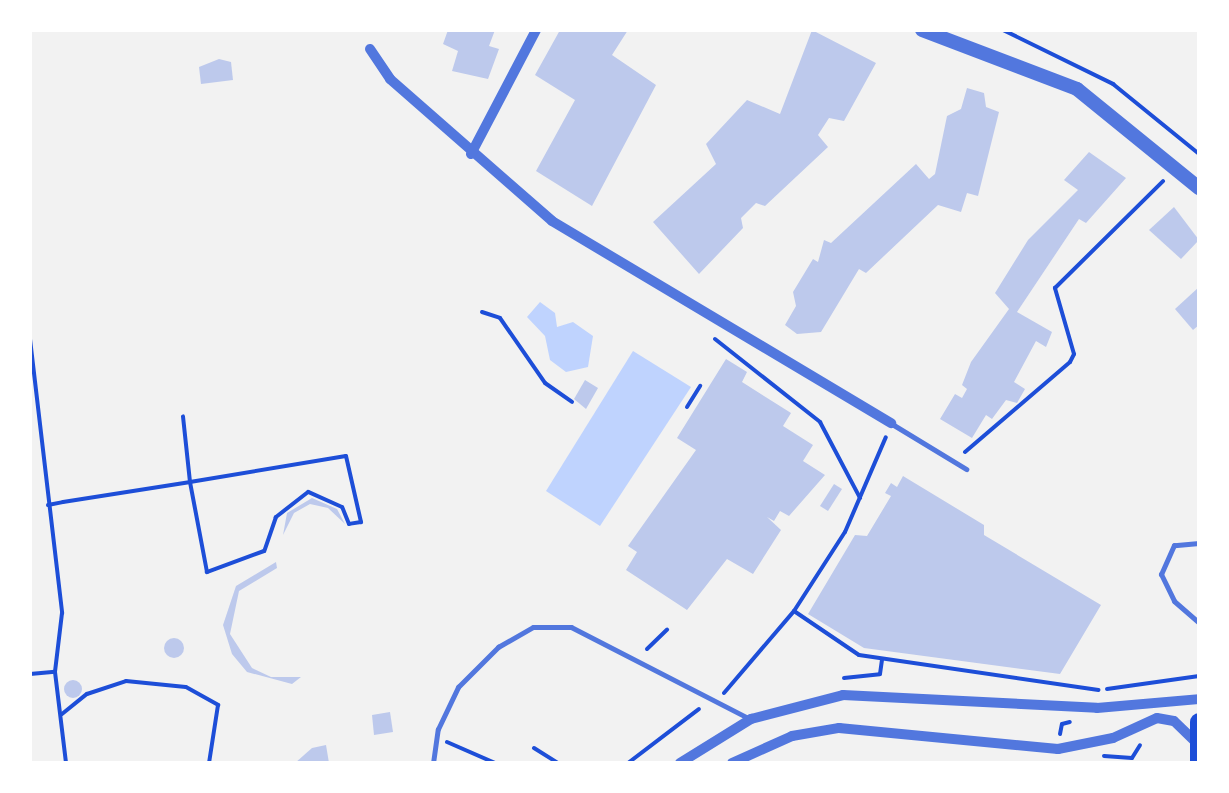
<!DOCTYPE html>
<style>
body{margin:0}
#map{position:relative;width:1229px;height:793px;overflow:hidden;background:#f2f2f2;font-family:Cabin,sans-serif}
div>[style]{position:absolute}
.water>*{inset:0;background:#bfd3fe}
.building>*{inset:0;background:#bdc9ec}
.round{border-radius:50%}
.path>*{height:4px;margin:-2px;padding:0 2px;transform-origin:2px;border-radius:2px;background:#1d4ed8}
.service>*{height:5px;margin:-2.5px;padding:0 2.5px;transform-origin:2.5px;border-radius:2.5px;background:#5277de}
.minor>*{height:10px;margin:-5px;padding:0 5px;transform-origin:5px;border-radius:5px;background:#5277de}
.tertiary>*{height:14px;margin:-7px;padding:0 7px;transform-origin:7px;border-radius:7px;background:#5277de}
.primary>*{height:18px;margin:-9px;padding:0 9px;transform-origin:9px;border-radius:9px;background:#1d4ed8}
span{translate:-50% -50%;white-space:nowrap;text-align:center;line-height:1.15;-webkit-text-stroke:10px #fff;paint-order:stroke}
.frame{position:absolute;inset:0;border:32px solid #fff;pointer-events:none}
</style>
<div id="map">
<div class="water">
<div style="clip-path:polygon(540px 302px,555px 313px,557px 327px,573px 322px,593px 336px,588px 367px,566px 372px,550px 360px,545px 336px,527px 317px)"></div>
<div style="clip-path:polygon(633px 351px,691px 387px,600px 526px,546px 491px)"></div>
</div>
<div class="building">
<div style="clip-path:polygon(448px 30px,495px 30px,489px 46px,499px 49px,488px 79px,452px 71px,458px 51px,443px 44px)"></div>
<div style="clip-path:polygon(560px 30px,628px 30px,612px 55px,656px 85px,592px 206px,536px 171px,575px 100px,535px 75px)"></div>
<div style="clip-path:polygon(812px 30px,876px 63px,844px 121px,829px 118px,818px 135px,828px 147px,765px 206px,756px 203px,741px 218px,743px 228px,699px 274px,653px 222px,716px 164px,706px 144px,747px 100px,780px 114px)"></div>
<div style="clip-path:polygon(219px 59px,231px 62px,233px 80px,201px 84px,199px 67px)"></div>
<div style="clip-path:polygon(967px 88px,984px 93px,986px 107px,999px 112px,978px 196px,967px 193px,961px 212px,938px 205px,866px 273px,859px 269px,821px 332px,797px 334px,785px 325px,796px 306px,793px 292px,813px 259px,818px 262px,824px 240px,831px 243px,916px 164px,929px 179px,935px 174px,947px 116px,961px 109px)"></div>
<div style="clip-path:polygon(1089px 152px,1126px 178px,1086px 223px,1079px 219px,1017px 312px,1052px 332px,1046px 347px,1036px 341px,1014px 382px,1025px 389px,1017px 403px,1006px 400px,992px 419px,986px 415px,972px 438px,940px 419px,955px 394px,962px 398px,967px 389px,962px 385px,971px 362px,1009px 309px,995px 293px,1028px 240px,1078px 190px,1064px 180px)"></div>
<div style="clip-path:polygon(1174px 207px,1199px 240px,1181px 259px,1149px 230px)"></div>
<div style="clip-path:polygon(1199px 287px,1199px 325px,1193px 330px,1175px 309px)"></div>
<div style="clip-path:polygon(726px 359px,747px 372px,742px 382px,791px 413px,783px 426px,813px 445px,803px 461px,825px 475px,789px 516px,780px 511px,774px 521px,767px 517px,781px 530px,753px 574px,727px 559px,687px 610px,626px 570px,637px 552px,628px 546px,696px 450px,677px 438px)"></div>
<div style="clip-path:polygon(585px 380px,598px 388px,586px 409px,574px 399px)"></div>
<div style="clip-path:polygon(903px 476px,984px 525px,984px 535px,1101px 605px,1060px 674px,864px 648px,808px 614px,855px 535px,867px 536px,891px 496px,885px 493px,891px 483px,897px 487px)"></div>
<div style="clip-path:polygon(834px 484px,842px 489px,828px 511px,820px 506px)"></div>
<div style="clip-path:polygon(312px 498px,337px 509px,345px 524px,328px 508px,310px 504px,294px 513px,283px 535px,287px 513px)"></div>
<div style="clip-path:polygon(276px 562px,277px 568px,239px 591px,230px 634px,252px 668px,271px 677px,301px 677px,292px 684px,247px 672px,232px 654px,223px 625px,236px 586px)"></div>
<div class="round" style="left:164px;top:638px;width:20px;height:20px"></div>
<div class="round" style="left:64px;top:680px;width:18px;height:18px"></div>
<div style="clip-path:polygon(390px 712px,393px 732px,374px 735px,372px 715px)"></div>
<div style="clip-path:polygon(326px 745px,329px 763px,295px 763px,312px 748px)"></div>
</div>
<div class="path">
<div style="left:1003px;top:30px;width:123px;rotate:26.1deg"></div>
<div style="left:1113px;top:84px;width:111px;rotate:39.1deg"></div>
<div style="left:482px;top:312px;width:19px;rotate:18deg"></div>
<div style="left:500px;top:318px;width:79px;rotate:55.3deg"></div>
<div style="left:545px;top:383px;width:33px;rotate:35deg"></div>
<div style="left:30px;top:339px;width:276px;rotate:83.3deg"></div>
<div style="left:62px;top:613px;width:59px;rotate:96.8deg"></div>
<div style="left:55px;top:672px;width:92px;rotate:83.1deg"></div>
<div style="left:715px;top:339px;width:134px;rotate:38.3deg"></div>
<div style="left:820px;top:422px;width:86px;rotate:62.2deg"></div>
<div style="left:687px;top:407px;width:25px;rotate:-58deg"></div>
<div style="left:965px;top:452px;width:138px;rotate:-40.6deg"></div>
<div style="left:1070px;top:362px;width:9px;rotate:-63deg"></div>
<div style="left:1074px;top:354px;width:69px;rotate:-106.1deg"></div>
<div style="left:1055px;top:288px;width:152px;rotate:-44.7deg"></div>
<div style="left:48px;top:505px;width:15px;rotate:-11deg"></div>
<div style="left:63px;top:502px;width:129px;rotate:-8.9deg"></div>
<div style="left:190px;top:482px;width:158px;rotate:-9.5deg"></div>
<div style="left:346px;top:456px;width:68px;rotate:77.2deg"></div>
<div style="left:361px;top:522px;width:12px;rotate:171deg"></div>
<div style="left:349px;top:524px;width:18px;rotate:-112deg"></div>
<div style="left:342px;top:507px;width:37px;rotate:-156deg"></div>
<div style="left:308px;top:492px;width:41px;rotate:142deg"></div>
<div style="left:276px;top:517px;width:36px;rotate:109deg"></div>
<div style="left:264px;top:551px;width:61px;rotate:159.8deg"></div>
<div style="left:207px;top:572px;width:92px;rotate:-100.7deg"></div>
<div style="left:190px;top:482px;width:66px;rotate:-96.1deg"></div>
<div style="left:794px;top:611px;width:78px;rotate:34.1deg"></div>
<div style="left:859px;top:655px;width:242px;rotate:8.3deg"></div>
<div style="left:647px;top:649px;width:28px;rotate:-44deg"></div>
<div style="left:30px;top:674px;width:25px;rotate:-5deg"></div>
<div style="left:844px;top:678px;width:36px;rotate:-6deg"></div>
<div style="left:880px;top:674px;width:14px;rotate:-82deg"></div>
<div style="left:1107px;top:689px;width:93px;rotate:-8deg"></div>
<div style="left:724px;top:693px;width:108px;rotate:-49.5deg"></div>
<div style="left:794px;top:611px;width:94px;rotate:-57.2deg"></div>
<div style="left:845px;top:532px;width:103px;rotate:-66.7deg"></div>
<div style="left:62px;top:714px;width:32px;rotate:-39deg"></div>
<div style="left:87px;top:694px;width:41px;rotate:-18.4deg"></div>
<div style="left:126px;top:681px;width:60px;rotate:5.7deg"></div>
<div style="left:186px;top:687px;width:37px;rotate:29deg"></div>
<div style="left:218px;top:705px;width:59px;rotate:98.8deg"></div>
<div style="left:1060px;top:734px;width:10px;rotate:-79deg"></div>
<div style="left:1062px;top:724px;width:8px;rotate:-14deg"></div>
<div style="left:447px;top:742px;width:52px;rotate:23.6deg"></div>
<div style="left:534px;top:748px;width:28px;rotate:32deg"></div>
<div style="left:1104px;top:756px;width:28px;rotate:4deg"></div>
<div style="left:1132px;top:758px;width:15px;rotate:-58deg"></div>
<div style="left:628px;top:763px;width:89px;rotate:-37.3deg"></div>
</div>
<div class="service">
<div style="left:892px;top:424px;width:87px;rotate:31.3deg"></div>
<div style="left:1199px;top:543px;width:25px;rotate:175deg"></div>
<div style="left:1174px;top:545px;width:32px;rotate:114deg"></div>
<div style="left:1161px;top:574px;width:30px;rotate:64deg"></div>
<div style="left:1174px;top:601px;width:33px;rotate:41deg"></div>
<div style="left:433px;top:763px;width:34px;rotate:-82deg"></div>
<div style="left:438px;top:729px;width:47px;rotate:-64.5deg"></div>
<div style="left:458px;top:687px;width:57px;rotate:-45deg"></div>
<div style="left:498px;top:647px;width:40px;rotate:-29.7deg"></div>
<div style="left:533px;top:627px;width:38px"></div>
<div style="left:571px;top:627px;width:201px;rotate:27.2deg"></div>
</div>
<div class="minor">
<div style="left:370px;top:49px;width:36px;rotate:56deg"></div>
<div style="left:390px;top:79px;width:215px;rotate:41.2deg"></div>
<div style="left:552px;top:221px;width:395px;rotate:30.8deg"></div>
<div style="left:471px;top:154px;width:140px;rotate:-62.3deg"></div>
<div style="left:680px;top:763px;width:84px;rotate:-31.8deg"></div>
<div style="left:751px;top:719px;width:95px;rotate:-14.6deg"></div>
<div style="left:843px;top:695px;width:254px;rotate:2.9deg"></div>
<div style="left:1097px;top:708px;width:102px;rotate:-5deg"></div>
<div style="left:732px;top:763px;width:66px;rotate:-24.2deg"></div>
<div style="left:792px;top:736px;width:48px;rotate:-9.7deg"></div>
<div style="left:839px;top:728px;width:220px;rotate:5.5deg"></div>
<div style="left:1058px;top:749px;width:56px;rotate:-11.3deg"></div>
<div style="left:1113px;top:738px;width:48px;rotate:-24.4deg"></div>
<div style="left:1157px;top:718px;width:17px;rotate:10deg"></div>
<div style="left:1174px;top:721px;width:30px;rotate:44deg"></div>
</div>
<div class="tertiary">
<div style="left:922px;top:30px;width:166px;rotate:20.8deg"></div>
<div style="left:1077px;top:89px;width:157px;rotate:39.1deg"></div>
</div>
<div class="primary">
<div style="left:1199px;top:763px;width:41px;rotate:-90deg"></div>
</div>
<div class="frame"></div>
</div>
